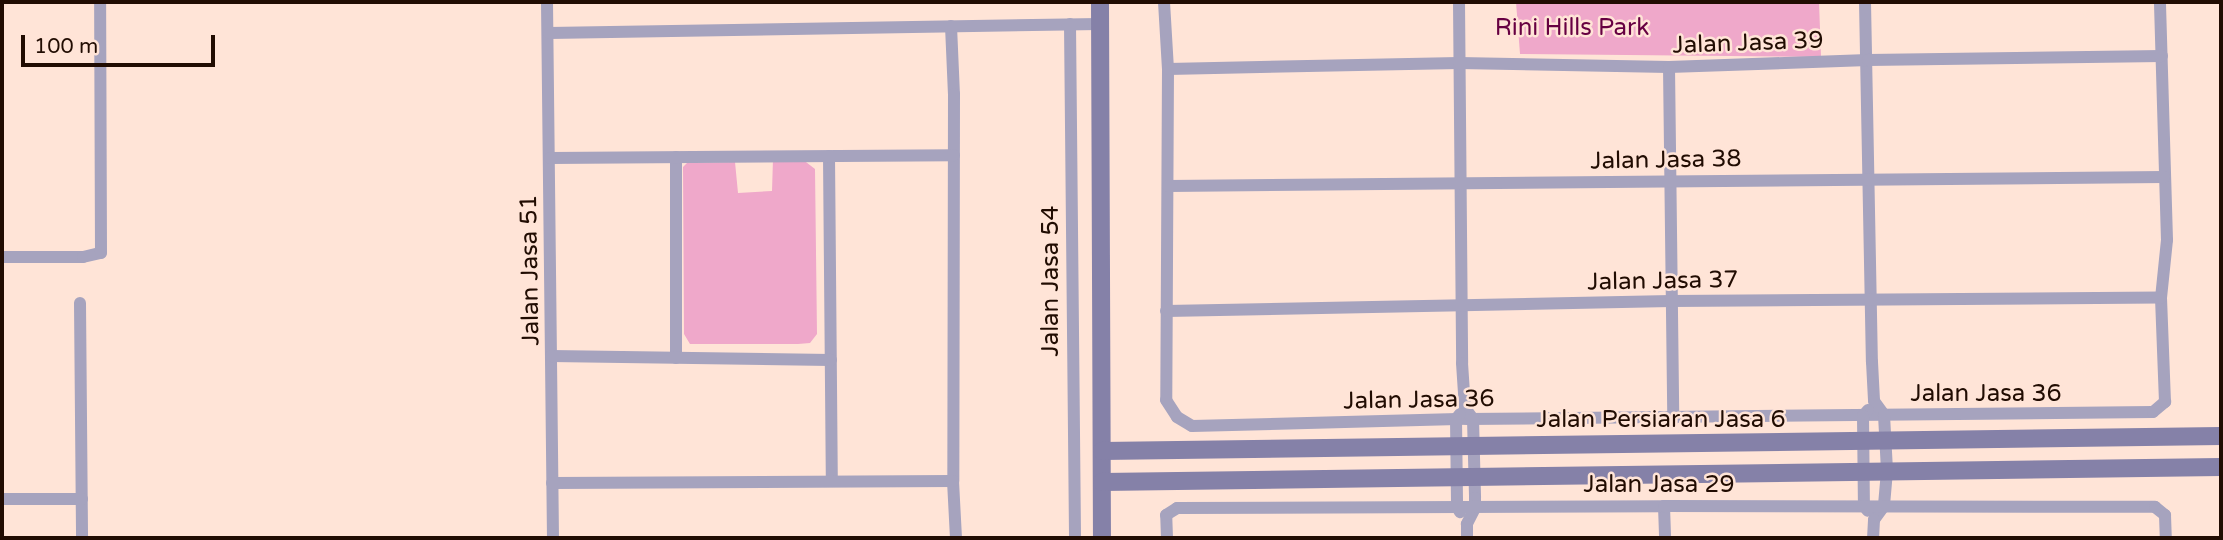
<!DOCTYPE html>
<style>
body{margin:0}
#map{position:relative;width:2223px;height:540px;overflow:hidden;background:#ffe4d7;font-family:"Varela Round",sans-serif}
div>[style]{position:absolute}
.green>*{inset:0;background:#efa8ca}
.street>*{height:12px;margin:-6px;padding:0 6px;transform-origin:6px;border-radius:6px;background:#a6a3be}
.secondary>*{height:18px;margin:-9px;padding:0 9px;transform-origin:9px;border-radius:9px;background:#8581a8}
span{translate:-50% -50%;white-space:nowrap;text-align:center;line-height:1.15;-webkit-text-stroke:5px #ffe4d7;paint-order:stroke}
.park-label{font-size:24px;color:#670042}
.street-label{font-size:24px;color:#210c02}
.frame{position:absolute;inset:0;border:4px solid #210c02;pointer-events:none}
.scale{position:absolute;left:21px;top:35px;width:194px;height:32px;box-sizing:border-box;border:4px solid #210c02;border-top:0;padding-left:9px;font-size:21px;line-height:24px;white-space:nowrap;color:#210c02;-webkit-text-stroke:5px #ffe4d7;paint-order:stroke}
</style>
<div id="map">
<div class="green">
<div style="clip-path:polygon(1516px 2px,1819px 2px,1821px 57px,1520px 54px)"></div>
<div style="clip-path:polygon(773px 159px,802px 159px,815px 169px,817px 334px,810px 343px,798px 344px,690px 344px,684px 334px,683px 167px,687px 163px,735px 162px,738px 193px,772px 191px)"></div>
</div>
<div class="street">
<div style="left:547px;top:2px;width:536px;rotate:89.36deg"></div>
<div style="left:1164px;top:2px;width:67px;rotate:86.6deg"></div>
<div style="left:1168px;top:69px;width:331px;rotate:90.3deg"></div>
<div style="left:1166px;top:400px;width:20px;rotate:57deg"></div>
<div style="left:1177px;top:417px;width:17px;rotate:31deg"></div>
<div style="left:1192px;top:426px;width:275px;rotate:-1.5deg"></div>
<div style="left:1467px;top:419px;width:686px;rotate:-0.58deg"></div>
<div style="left:2153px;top:412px;width:16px;rotate:-40deg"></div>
<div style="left:2165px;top:402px;width:104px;rotate:-92.2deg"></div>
<div style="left:2161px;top:298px;width:58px;rotate:-84.1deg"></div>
<div style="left:2167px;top:240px;width:238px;rotate:-91.7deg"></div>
<div style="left:1459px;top:2px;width:361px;rotate:89.5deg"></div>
<div style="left:1462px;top:363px;width:45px;rotate:86.2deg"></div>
<div style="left:1465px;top:408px;width:14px;rotate:54deg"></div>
<div style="left:1473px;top:419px;width:79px;rotate:88.5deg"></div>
<div style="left:1475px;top:498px;width:10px;rotate:90deg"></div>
<div style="left:1475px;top:508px;width:18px;rotate:117deg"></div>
<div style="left:1467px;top:524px;width:14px;rotate:90deg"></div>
<div style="left:1865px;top:2px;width:360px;rotate:88.9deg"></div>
<div style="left:1872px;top:362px;width:39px;rotate:87deg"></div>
<div style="left:1874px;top:401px;width:17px;rotate:54deg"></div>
<div style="left:1884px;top:415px;width:56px;rotate:86.9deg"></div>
<div style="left:1887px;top:471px;width:35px;rotate:95deg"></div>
<div style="left:1884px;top:506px;width:17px;rotate:126deg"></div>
<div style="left:1874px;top:520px;width:18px;rotate:93deg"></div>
<div style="left:1070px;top:24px;width:514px;rotate:89.44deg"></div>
<div style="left:951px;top:26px;width:68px;rotate:87.5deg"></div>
<div style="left:954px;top:94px;width:387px;rotate:90.1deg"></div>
<div style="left:953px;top:481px;width:57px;rotate:87deg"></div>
<div style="left:549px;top:33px;width:550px;rotate:-0.94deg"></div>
<div style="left:1669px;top:67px;width:352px;rotate:89.3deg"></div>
<div style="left:1168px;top:69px;width:291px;rotate:-1.2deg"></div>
<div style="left:1459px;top:63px;width:210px;rotate:1.1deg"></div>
<div style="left:1669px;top:67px;width:199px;rotate:-2deg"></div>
<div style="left:1868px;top:60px;width:294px;rotate:-0.8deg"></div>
<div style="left:829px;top:156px;width:325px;rotate:89.5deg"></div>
<div style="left:676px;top:157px;width:201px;rotate:90deg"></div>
<div style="left:550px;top:158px;width:404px;rotate:-0.4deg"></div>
<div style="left:1168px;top:186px;width:996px;rotate:-0.52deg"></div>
<div style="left:2px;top:257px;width:81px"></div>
<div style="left:83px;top:257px;width:18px;rotate:-13deg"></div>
<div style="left:101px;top:253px;width:251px;rotate:-90.2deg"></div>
<div style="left:80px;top:303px;width:235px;rotate:89.5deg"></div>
<div style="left:1166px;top:311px;width:505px;rotate:-1.13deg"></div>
<div style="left:1671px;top:301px;width:490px;rotate:-0.4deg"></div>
<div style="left:551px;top:356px;width:280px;rotate:0.8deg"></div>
<div style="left:1868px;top:410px;width:8px;rotate:130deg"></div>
<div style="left:1863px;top:416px;width:90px;rotate:89.4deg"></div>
<div style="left:1864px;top:506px;width:6px;rotate:51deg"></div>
<div style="left:1460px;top:414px;width:6px;rotate:129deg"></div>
<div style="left:1456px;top:419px;width:88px;rotate:89.3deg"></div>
<div style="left:1457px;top:507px;width:6px;rotate:59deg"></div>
<div style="left:552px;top:483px;width:401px;rotate:-0.3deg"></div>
<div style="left:2px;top:499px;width:80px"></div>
<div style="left:1664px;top:506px;width:32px;rotate:88deg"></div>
<div style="left:1167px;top:538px;width:23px;rotate:-92deg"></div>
<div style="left:1166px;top:515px;width:13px;rotate:-32deg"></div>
<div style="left:1177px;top:508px;width:487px;rotate:-0.2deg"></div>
<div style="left:1664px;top:506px;width:491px;rotate:0.1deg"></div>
<div style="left:2155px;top:507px;width:13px;rotate:39deg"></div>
<div style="left:2165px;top:515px;width:23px;rotate:88deg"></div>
</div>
<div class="secondary">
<div style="left:1100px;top:2px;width:536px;rotate:89.79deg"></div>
<div style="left:1102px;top:451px;width:1119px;rotate:-0.77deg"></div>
<div style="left:1102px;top:482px;width:1119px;rotate:-0.77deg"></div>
</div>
<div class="park-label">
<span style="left:1572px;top:28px">Rini Hills Park</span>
</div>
<div class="street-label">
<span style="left:1748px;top:43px;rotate:-2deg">Jalan Jasa 39</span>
<span style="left:1666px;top:160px;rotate:-1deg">Jalan Jasa 38</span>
<span style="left:530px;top:270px;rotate:-91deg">Jalan Jasa 51</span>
<span style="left:1051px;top:281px;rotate:-90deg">Jalan Jasa 54</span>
<span style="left:1663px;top:281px;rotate:-1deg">Jalan Jasa 37</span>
<span style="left:1986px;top:394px">Jalan Jasa 36</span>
<span style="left:1419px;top:400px;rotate:-1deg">Jalan Jasa 36</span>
<span style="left:1661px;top:420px">Jalan Persiaran Jasa 6</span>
<span style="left:1659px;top:485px">Jalan Jasa 29</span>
</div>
<div class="frame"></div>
<div class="scale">100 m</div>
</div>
